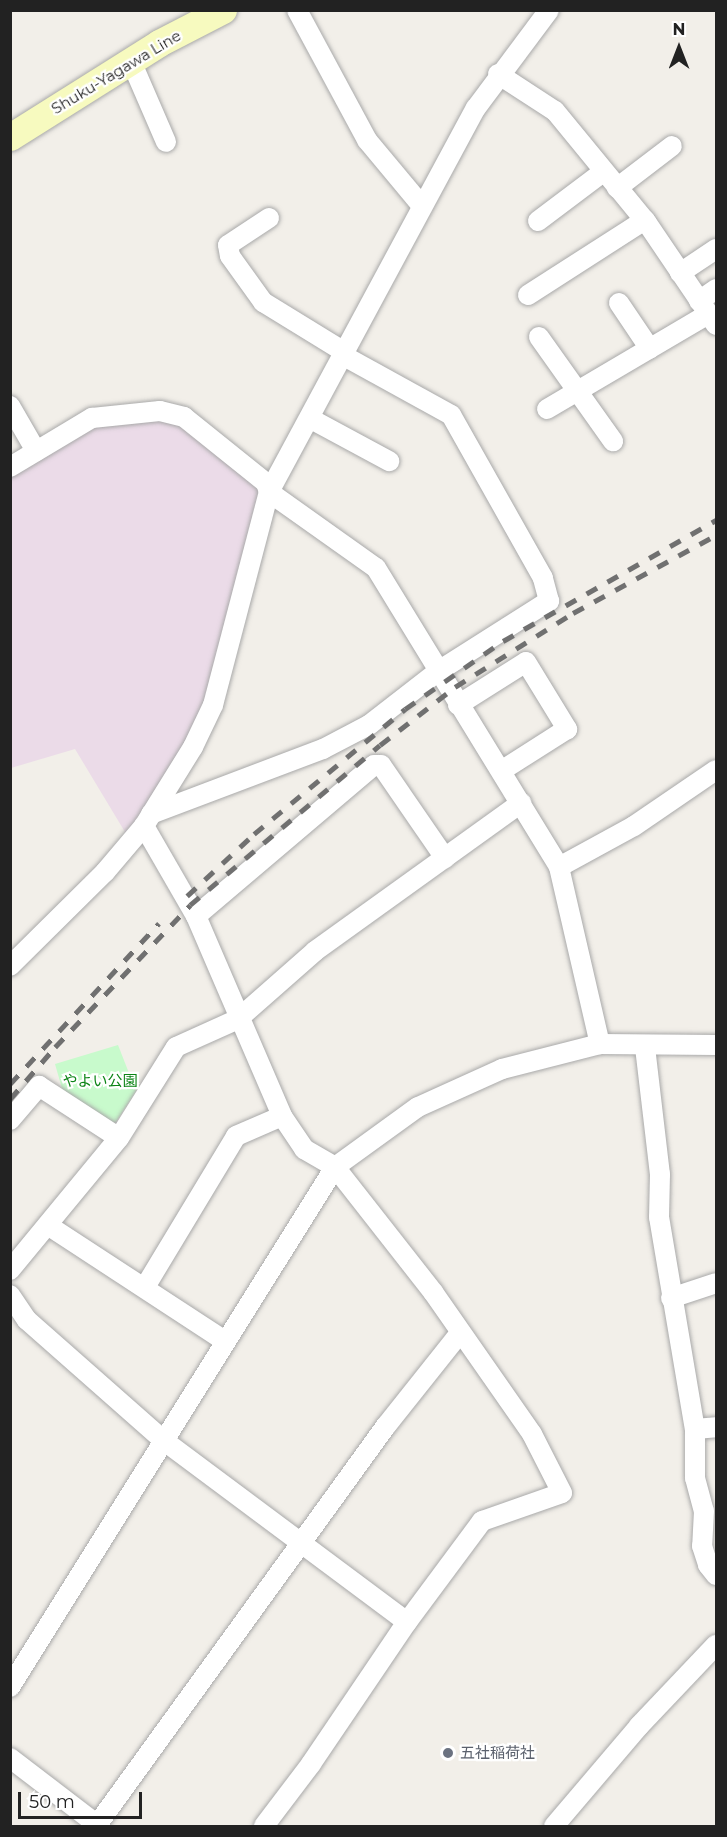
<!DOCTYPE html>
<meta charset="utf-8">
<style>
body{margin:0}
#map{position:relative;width:727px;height:1837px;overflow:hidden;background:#f2efe9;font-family:Montserrat,"Noto Sans JP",sans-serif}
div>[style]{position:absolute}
.industrial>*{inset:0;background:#ebdbe8}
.park>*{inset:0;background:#c8facc}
.roads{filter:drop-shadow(0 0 2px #a9a9a9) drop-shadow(0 0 2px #a9a9a9)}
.street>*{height:20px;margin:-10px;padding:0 10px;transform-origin:10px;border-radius:10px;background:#fff}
.secondary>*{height:27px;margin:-13.5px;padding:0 13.5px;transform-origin:13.5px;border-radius:13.5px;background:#f7fabf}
.rail>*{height:4.5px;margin-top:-2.25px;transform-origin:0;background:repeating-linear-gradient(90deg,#707070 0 12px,transparent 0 24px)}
.dots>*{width:16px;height:16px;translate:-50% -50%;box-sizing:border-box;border:3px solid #fff;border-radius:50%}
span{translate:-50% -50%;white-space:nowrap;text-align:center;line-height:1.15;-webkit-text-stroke:4.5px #fff;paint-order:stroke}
.street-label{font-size:15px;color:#222}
.park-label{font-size:15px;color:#0c8416}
.worship-label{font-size:15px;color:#5b616d}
.left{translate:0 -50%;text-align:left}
.frame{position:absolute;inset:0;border:12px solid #222;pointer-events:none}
.north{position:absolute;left:649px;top:18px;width:60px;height:60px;-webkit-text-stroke:4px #fff;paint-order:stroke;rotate:0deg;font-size:16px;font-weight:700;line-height:24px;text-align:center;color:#222}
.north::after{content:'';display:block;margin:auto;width:21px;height:27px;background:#222;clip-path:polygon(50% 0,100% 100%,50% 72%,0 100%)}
.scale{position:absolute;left:18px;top:1792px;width:124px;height:27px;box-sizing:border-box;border:3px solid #222;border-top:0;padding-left:8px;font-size:18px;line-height:21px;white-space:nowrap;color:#222;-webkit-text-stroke:4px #fff;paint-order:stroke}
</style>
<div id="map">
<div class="industrial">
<div style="clip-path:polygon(159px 416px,182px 421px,263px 492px,207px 706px,128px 837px,75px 749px,11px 768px,11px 473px,94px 422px)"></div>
</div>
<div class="park">
<div style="clip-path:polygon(118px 1045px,136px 1091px,116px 1122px,108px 1124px,63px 1092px,55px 1064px)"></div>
</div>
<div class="roads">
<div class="street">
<div style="left:297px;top:10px;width:148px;rotate:61.7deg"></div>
<div style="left:367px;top:140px;width:86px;rotate:50.2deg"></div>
<div style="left:131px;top:61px;width:88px;rotate:66.6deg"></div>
<div style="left:498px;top:74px;width:68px;rotate:33deg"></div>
<div style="left:555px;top:111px;width:145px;rotate:50.6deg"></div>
<div style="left:647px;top:223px;width:123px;rotate:55.9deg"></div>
<div style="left:617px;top:188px;width:69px;rotate:-37.4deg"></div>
<div style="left:269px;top:218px;width:49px;rotate:146.6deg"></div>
<div style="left:228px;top:245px;width:11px;rotate:80deg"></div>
<div style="left:230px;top:256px;width:57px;rotate:54.3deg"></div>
<div style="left:263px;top:302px;width:97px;rotate:31.6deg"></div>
<div style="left:538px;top:221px;width:81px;rotate:-37deg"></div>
<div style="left:680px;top:273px;width:43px;rotate:-33.7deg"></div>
<div style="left:528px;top:295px;width:139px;rotate:-32.7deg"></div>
<div style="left:699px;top:301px;width:21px;rotate:-35deg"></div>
<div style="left:619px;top:303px;width:55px;rotate:56deg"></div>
<div style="left:539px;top:337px;width:128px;rotate:54.6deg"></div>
<div style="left:10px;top:406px;width:52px;rotate:60deg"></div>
<div style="left:547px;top:409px;width:187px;rotate:-30.5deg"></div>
<div style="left:311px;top:419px;width:89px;rotate:28.3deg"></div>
<div style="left:10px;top:467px;width:96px;rotate:-30.9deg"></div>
<div style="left:92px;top:418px;width:68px;rotate:-5.9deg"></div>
<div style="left:160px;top:411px;width:25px;rotate:14deg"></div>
<div style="left:184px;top:417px;width:105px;rotate:38.8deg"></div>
<div style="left:266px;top:483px;width:9px;rotate:72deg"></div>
<div style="left:269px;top:492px;width:131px;rotate:35.4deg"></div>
<div style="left:376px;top:568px;width:351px;rotate:58.5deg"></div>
<div style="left:559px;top:867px;width:182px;rotate:77deg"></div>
<div style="left:458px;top:705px;width:80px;rotate:-32.3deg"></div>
<div style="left:526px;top:662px;width:79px;rotate:58.5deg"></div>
<div style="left:567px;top:729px;width:78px;rotate:147.5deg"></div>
<div style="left:151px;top:814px;width:184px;rotate:-20.7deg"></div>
<div style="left:323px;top:749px;width:52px;rotate:-27.6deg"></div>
<div style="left:369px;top:725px;width:86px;rotate:-37.9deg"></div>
<div style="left:437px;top:672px;width:133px;rotate:-32.4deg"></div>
<div style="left:549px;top:601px;width:24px;rotate:-105deg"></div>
<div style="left:543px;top:578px;width:187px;rotate:-119.4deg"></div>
<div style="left:451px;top:415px;width:122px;rotate:-151.1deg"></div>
<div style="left:144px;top:826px;width:104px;rotate:60deg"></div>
<div style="left:196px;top:916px;width:218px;rotate:66.7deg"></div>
<div style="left:282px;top:1116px;width:40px;rotate:56deg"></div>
<div style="left:304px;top:1149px;width:36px;rotate:30deg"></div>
<div style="left:335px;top:1167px;width:159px;rotate:51.9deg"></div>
<div style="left:433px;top:1292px;width:173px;rotate:55.1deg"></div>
<div style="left:532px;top:1434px;width:66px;rotate:63deg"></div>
<div style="left:562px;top:1493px;width:85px;rotate:160.7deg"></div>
<div style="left:482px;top:1521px;width:126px;rotate:126.6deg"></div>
<div style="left:559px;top:867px;width:85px;rotate:-28.7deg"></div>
<div style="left:634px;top:826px;width:99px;rotate:-34.3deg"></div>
<div style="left:196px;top:916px;width:233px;rotate:-40.3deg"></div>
<div style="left:374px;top:765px;width:7px"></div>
<div style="left:381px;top:765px;width:113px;rotate:55.5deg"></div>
<div style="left:10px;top:966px;width:134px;rotate:-44.7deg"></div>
<div style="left:105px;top:872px;width:60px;rotate:-49.7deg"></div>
<div style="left:144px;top:826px;width:93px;rotate:-58.2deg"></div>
<div style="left:193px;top:747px;width:47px;rotate:-64.5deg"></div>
<div style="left:213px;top:705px;width:220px;rotate:-75.3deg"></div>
<div style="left:269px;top:492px;width:436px;rotate:-61.7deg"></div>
<div style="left:476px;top:108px;width:122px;rotate:-53.3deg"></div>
<div style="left:645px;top:1047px;width:128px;rotate:83.3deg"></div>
<div style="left:660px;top:1174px;width:43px;rotate:91.3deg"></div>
<div style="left:659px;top:1217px;width:215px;rotate:80.4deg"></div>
<div style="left:695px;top:1429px;width:49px;rotate:90deg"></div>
<div style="left:695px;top:1478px;width:34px;rotate:75deg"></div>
<div style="left:704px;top:1511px;width:35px;rotate:93deg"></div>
<div style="left:702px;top:1546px;width:20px;rotate:72deg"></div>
<div style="left:708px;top:1565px;width:13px;rotate:51deg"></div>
<div style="left:10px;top:1120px;width:45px;rotate:-49.5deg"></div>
<div style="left:39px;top:1086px;width:95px;rotate:33deg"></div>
<div style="left:49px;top:1226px;width:210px;rotate:33.2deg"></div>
<div style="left:10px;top:1270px;width:171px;rotate:-50.5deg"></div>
<div style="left:119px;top:1138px;width:107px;rotate:-57.9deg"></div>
<div style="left:176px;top:1047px;width:68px;rotate:-24.3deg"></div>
<div style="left:238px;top:1019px;width:103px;rotate:-41.4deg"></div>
<div style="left:315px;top:951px;width:254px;rotate:-35.7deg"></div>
<div style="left:145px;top:1287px;width:176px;rotate:-58.9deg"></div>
<div style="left:236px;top:1136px;width:50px;rotate:-23.5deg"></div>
<div style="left:10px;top:1295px;width:30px;rotate:56deg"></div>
<div style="left:27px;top:1320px;width:181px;rotate:41.4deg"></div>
<div style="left:163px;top:1440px;width:304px;rotate:36.7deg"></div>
<div style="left:407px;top:1622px;width:171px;rotate:124.1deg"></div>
<div style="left:311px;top:1764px;width:78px;rotate:127.2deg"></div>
<div style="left:671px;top:1298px;width:47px;rotate:-18.4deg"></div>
<div style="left:695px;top:1429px;width:21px;rotate:-5deg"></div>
<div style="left:10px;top:1687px;width:613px;rotate:-57.99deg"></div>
<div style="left:335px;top:1167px;width:102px;rotate:-35.9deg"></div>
<div style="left:418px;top:1107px;width:92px;rotate:-24.3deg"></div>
<div style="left:502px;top:1069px;width:101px;rotate:-14.3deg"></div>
<div style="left:600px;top:1044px;width:116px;rotate:0.5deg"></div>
<div style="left:10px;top:1758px;width:112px;rotate:37.4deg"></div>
<div style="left:97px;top:1825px;width:493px;rotate:-54.1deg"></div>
<div style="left:386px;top:1426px;width:119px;rotate:-51.5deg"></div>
<div style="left:554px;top:1826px;width:131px;rotate:-49.6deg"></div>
<div style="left:639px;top:1726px;width:112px;rotate:-46.5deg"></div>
</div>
<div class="secondary">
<div style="left:10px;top:137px;width:176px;rotate:-32.2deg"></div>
<div style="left:159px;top:43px;width:72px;rotate:-27.3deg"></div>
</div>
</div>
<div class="rail">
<div style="left:187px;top:896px;width:91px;rotate:-42.8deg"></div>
<div style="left:254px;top:834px;width:196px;rotate:-39.6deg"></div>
<div style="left:405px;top:709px;width:119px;rotate:-34.8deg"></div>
<div style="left:503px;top:641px;width:245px;rotate:-29.6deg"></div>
<div style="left:10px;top:1084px;width:219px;rotate:-47.2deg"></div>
<div style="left:10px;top:1099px;width:69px;rotate:-49.1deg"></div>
<div style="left:55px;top:1047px;width:196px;rotate:-46.4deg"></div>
<div style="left:190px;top:905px;width:248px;rotate:-40.1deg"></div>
<div style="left:380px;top:745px;width:95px;rotate:-37.7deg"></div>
<div style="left:455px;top:687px;width:139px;rotate:-32.1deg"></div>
<div style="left:573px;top:613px;width:163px;rotate:-28.6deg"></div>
</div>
<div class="dots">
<div style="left:448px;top:1753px;background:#6b7280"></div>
</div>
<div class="street-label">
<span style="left:116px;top:72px;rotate:-31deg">Shuku-Yagawa Line</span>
</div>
<div class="park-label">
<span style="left:100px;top:1081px">やよい公園</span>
</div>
<div class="worship-label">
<span class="left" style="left:460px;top:1753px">五社稲荷社</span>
</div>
<div class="frame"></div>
<div class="north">N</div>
<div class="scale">50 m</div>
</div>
